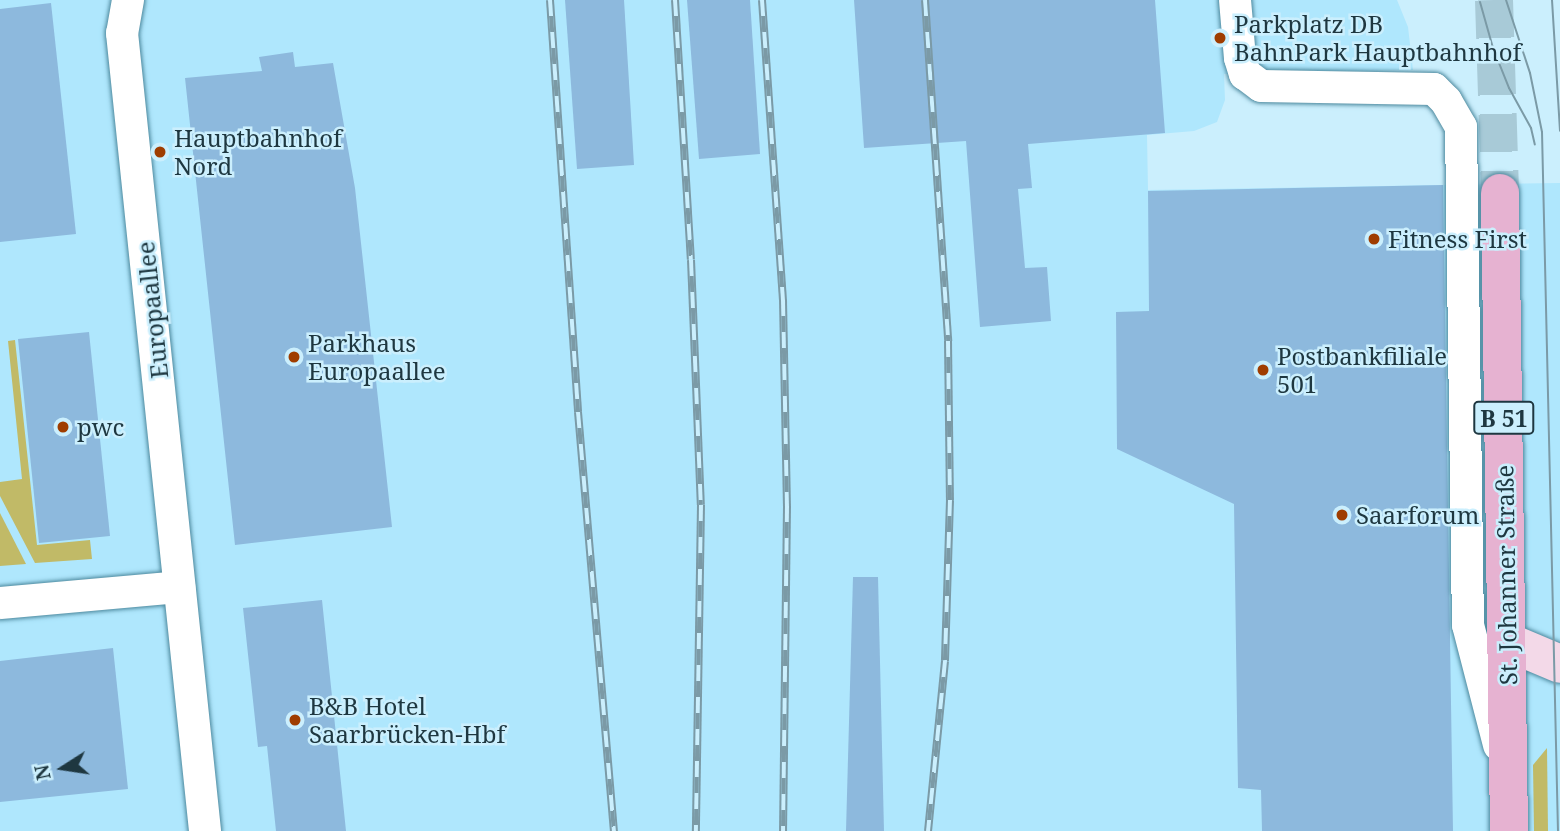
<!DOCTYPE html>
<meta charset="utf-8">
<style>
body{margin:0}
#map{position:relative;width:1560px;height:831px;overflow:hidden;background:#cbeffd;font-family:"Noto Serif",serif}
div>[style]{position:absolute}
.built>*{inset:0;background:#afe7fd}
.green>*{inset:0;background:#c1ba67}
.building>*{inset:0;background:#8db9dd}
.primary-tunnel>*{height:38px;margin-top:-19px;transform-origin:0;background:repeating-linear-gradient(90deg,#a8cad7 0 38px,transparent 0 57px)}
.roads{filter:drop-shadow(0 0 2px #4d899e) drop-shadow(0 0 2px #4d899e)}
.street>*{height:32px;margin:-16px;padding:0 16px;transform-origin:16px;border-radius:16px;background:#fff}
.secondary>*{height:38px;margin:-19px;padding:0 19px;transform-origin:19px;border-radius:19px;background:#f3d9e8}
.primary>*{height:38px;margin:-19px;padding:0 19px;transform-origin:19px;border-radius:19px;background:#e6b2d1}
.tram>*{height:2px;margin:-1px;padding:0 1px;transform-origin:1px;border-radius:1px;background:#7b9aa6}
.rail>*{height:8px;margin-top:-4px;transform-origin:0;background:repeating-linear-gradient(90deg,#cbeffd 0 16px,#7b9aa6 0 32px);box-sizing:border-box;border-block:2px solid #7b9aa6}
.dots>*{width:19px;height:19px;translate:-50% -50%;box-sizing:border-box;border:4px solid #cbeffd;border-radius:50%}
span{translate:-50% -50%;white-space:nowrap;text-align:center;line-height:1.15;-webkit-text-stroke:5px #cbeffd;paint-order:stroke}
.shield-label span{padding:2px 5px;background:#cbeffd;border:2px solid;border-radius:5px;-webkit-text-stroke-width:0}
.shield-label{font-size:23px;color:#1e3740;font-weight:700}
.poi-label{font-size:24px;color:#1e3740}
.left{translate:0 -50%;text-align:left}
.street-label{font-size:24px;color:#1e3740}
.north{position:absolute;left:28px;top:733px;width:70px;height:70px;-webkit-text-stroke:5px #cbeffd;paint-order:stroke;rotate:258deg;font-size:19px;font-weight:700;line-height:28px;text-align:center;color:#1e3740}
.north::after{content:'';display:block;margin:auto;width:24px;height:32px;background:#1e3740;clip-path:polygon(50% 0,100% 100%,50% 72%,0 100%)}
</style>
<div id="map">
<div class="built">
<div style="clip-path:polygon(0 0,1397px 0,1408px 27px,1413px 70px,1224px 74px,1225px 100px,1217px 122px,1194px 131px,1147px 135px,1148px 190px,1560px 183px,1560px 831px,0 831px)"></div>
</div>
<div class="green">
<div style="clip-path:polygon(15px 340px,37px 545px,90px 540px,92px 559px,35px 563px,0 496px,0 482px,22px 479px,8px 341px)"></div>
<div style="clip-path:polygon(0 513px,26px 564px,0 566px)"></div>
<div style="clip-path:polygon(1547px 748px,1548px 831px,1534px 831px,1533px 765px)"></div>
</div>
<div class="building">
<div style="clip-path:polygon(565px 0,624px 0,634px 165px,577px 169px)"></div>
<div style="clip-path:polygon(687px 0,750px 0,760px 154px,699px 159px)"></div>
<div style="clip-path:polygon(854px 0,1155px 0,1165px 133px,1028px 144px,1032px 188px,1018px 189px,1025px 268px,1047px 267px,1051px 321px,980px 327px,966px 141px,864px 148px)"></div>
<div style="clip-path:polygon(51px 3px,76px 234px,0 242px,0 9px)"></div>
<div style="clip-path:polygon(293px 52px,295px 67px,333px 63px,355px 188px,392px 527px,235px 545px,185px 78px,262px 71px,259px 57px)"></div>
<div style="clip-path:polygon(1443px 185px,1453px 831px,1262px 831px,1261px 790px,1238px 788px,1234px 504px,1117px 449px,1116px 312px,1149px 311px,1148px 191px)"></div>
<div style="clip-path:polygon(89px 332px,110px 536px,39px 543px,18px 339px)"></div>
<div style="clip-path:polygon(853px 577px,878px 577px,884px 831px,846px 831px)"></div>
<div style="clip-path:polygon(322px 600px,346px 831px,276px 831px,267px 746px,258px 747px,243px 608px)"></div>
<div style="clip-path:polygon(113px 648px,128px 789px,0 802px,0 661px)"></div>
</div>
<div class="primary-tunnel">
<div style="left:1494px;top:0;width:193px;rotate:88.2deg"></div>
</div>
<div class="roads">
<div class="street">
<div style="left:128px;top:0;width:34px;rotate:100deg"></div>
<div style="left:122px;top:33px;width:802px;rotate:84.06deg"></div>
<div style="left:1235px;top:0;width:58px;rotate:85.1deg"></div>
<div style="left:1240px;top:58px;width:17px;rotate:73deg"></div>
<div style="left:1245px;top:74px;width:20px;rotate:37deg"></div>
<div style="left:1261px;top:86px;width:173px;rotate:1deg"></div>
<div style="left:1434px;top:89px;width:17px;rotate:45deg"></div>
<div style="left:1446px;top:101px;width:30px;rotate:60deg"></div>
<div style="left:1461px;top:127px;width:498px;rotate:89.2deg"></div>
<div style="left:1468px;top:625px;width:124px;rotate:75.5deg"></div>
<div style="left:0;top:603px;width:180px;rotate:-5.1deg"></div>
</div>
<div class="secondary">
<div style="left:1508px;top:642px;width:56px;rotate:22.9deg"></div>
</div>
<div class="primary">
<div style="left:1500px;top:193px;width:638px;rotate:89.19deg"></div>
</div>
</div>
<div class="tram">
<div style="left:1506px;top:0;width:77px;rotate:71.8deg"></div>
<div style="left:1530px;top:73px;width:60px;rotate:78.5deg"></div>
<div style="left:1542px;top:132px;width:699px;rotate:88.69deg"></div>
<div style="left:1552px;top:0;width:131px;rotate:86.5deg"></div>
<div style="left:1480px;top:2px;width:48px;rotate:74.2deg"></div>
<div style="left:1493px;top:48px;width:43px;rotate:68.2deg"></div>
<div style="left:1509px;top:88px;width:46px;rotate:61.2deg"></div>
<div style="left:1531px;top:128px;width:17px;rotate:77deg"></div>
</div>
<div class="rail">
<div style="left:550px;top:0;width:413px;rotate:86.1deg"></div>
<div style="left:578px;top:412px;width:421px;rotate:85.1deg"></div>
<div style="left:675px;top:0;width:260px;rotate:86.5deg"></div>
<div style="left:691px;top:260px;width:245px;rotate:87.7deg"></div>
<div style="left:701px;top:505px;width:326px;rotate:90.9deg"></div>
<div style="left:762px;top:0;width:301px;rotate:86deg"></div>
<div style="left:783px;top:300px;width:206px;rotate:88.9deg"></div>
<div style="left:787px;top:506px;width:325px;rotate:90.7deg"></div>
<div style="left:925px;top:0;width:342px;rotate:86.1deg"></div>
<div style="left:948px;top:341px;width:159px;rotate:89.3deg"></div>
<div style="left:950px;top:500px;width:161px;rotate:91.8deg"></div>
<div style="left:945px;top:661px;width:171px;rotate:95.7deg"></div>
</div>
<div class="dots">
<div style="left:1220px;top:38px;background:#9f3d00"></div>
<div style="left:160px;top:152px;background:#9f3d00"></div>
<div style="left:1374px;top:239px;background:#9f3d00"></div>
<div style="left:294px;top:357px;background:#9f3d00"></div>
<div style="left:1263px;top:370px;background:#9f3d00"></div>
<div style="left:63px;top:427px;background:#9f3d00"></div>
<div style="left:1342px;top:515px;background:#9f3d00"></div>
<div style="left:295px;top:720px;background:#9f3d00"></div>
</div>
<div class="shield-label">
<span style="left:1504px;top:418px">B 51</span>
</div>
<div class="poi-label">
<span class="left" style="left:1234px;top:38px">Parkplatz DB<br>BahnPark Hauptbahnhof</span>
<span class="left" style="left:174px;top:152px">Hauptbahnhof<br>Nord</span>
<span class="left" style="left:1388px;top:239px">Fitness First</span>
<span class="left" style="left:308px;top:357px">Parkhaus<br>Europaallee</span>
<span class="left" style="left:1277px;top:370px">Postbankfiliale<br>501</span>
<span class="left" style="left:77px;top:427px">pwc</span>
<span class="left" style="left:1356px;top:515px">Saarforum</span>
<span class="left" style="left:309px;top:720px">B&amp;B Hotel<br>Saarbrücken-Hbf</span>
</div>
<div class="street-label">
<span style="left:152px;top:310px;rotate:-96deg">Europaallee</span>
<span style="left:1506px;top:575px;rotate:-91deg">St. Johanner Straße</span>
</div>
<div class="north">N</div>
</div>
